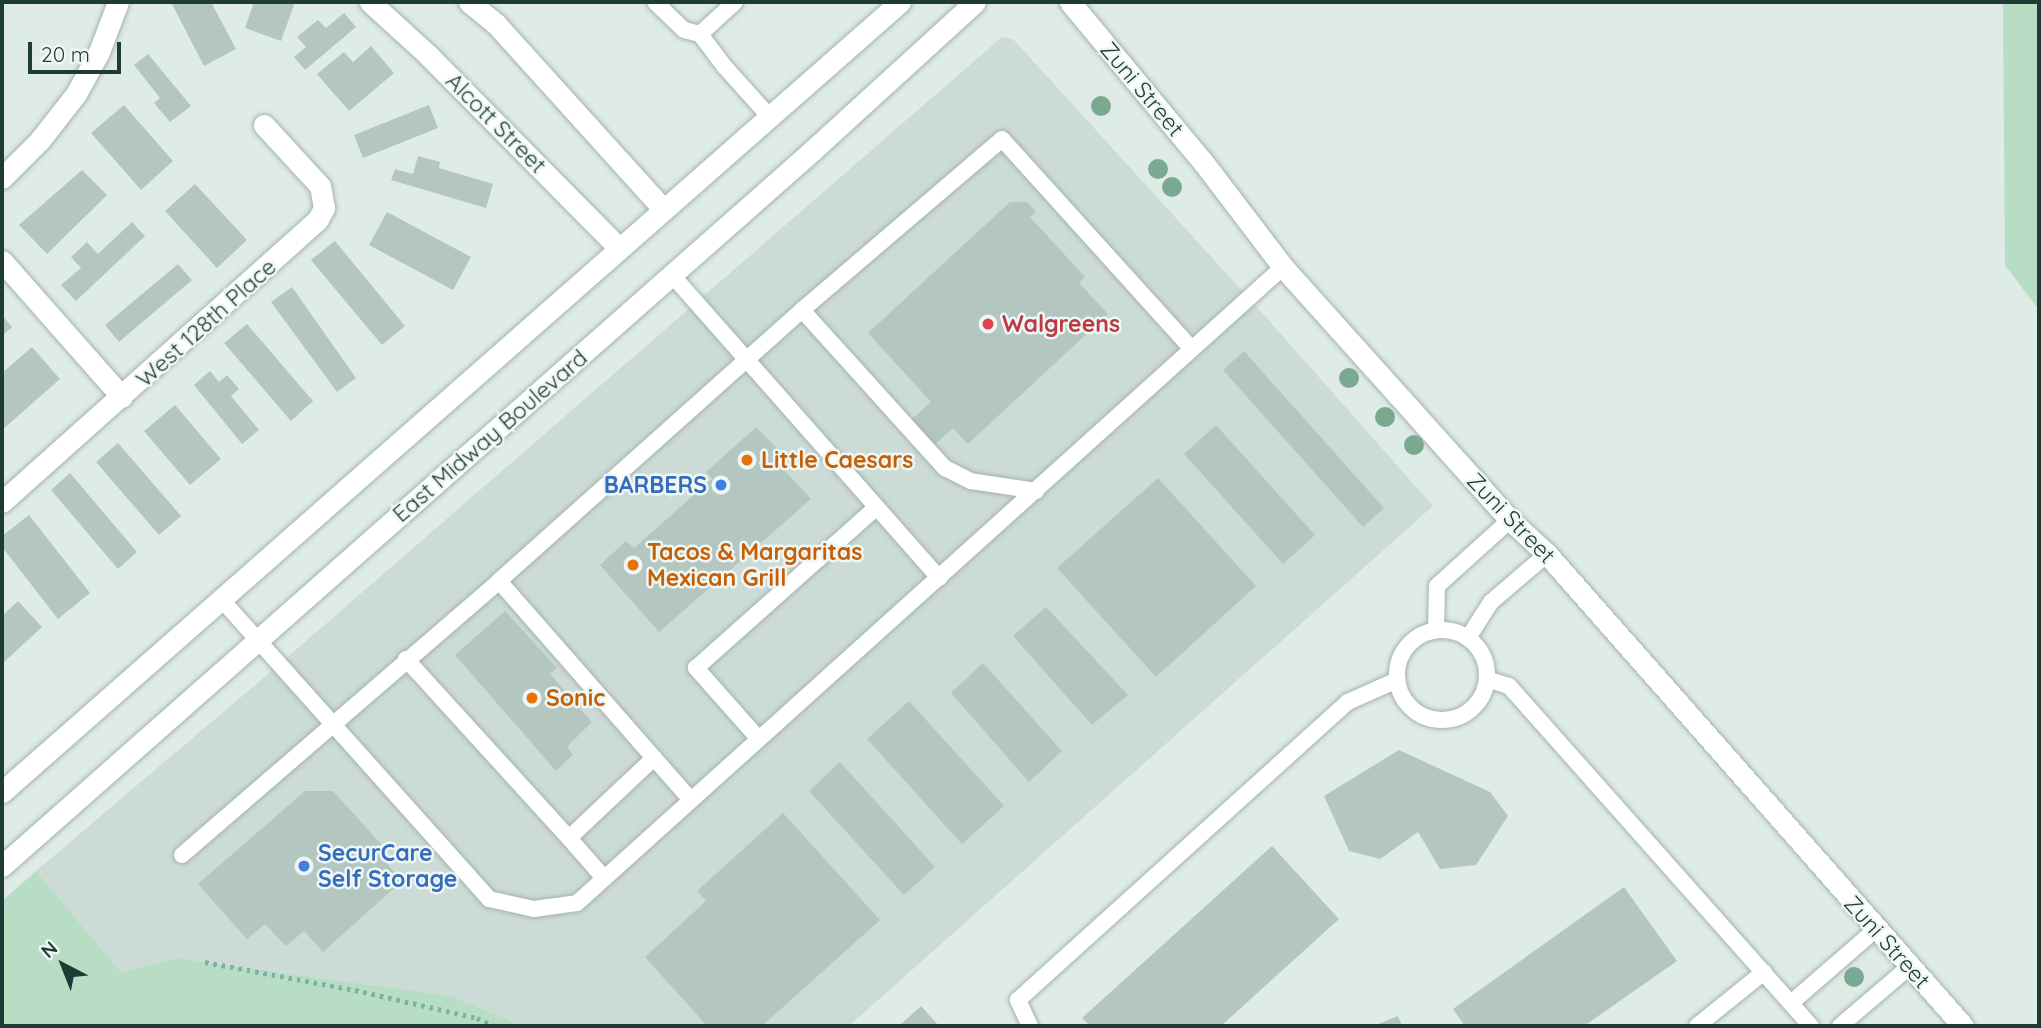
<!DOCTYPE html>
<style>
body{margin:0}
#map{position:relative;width:2041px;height:1028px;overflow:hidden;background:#dfebe6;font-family:Quicksand,sans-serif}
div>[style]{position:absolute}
.built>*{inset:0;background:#cddbd6}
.green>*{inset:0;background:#b7ddc4}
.building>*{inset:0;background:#b4c6c0}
.path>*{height:4.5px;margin-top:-2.25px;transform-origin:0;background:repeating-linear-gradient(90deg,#7eb0a4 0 3.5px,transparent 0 8.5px)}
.roads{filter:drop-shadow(0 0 2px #a2b3ae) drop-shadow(0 0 2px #a2b3ae)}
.lane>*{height:16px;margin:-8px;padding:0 8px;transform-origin:8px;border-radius:8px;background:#fff}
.lane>.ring{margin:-8px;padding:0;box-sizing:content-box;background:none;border:16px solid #fff;border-radius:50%}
.street>*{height:21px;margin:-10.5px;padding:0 10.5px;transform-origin:10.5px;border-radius:10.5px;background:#fff}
.secondary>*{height:21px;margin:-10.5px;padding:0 10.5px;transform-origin:10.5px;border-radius:10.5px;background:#fff}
.trees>*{width:20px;height:20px;margin:-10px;border-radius:50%;background:#7aa991}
.dots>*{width:19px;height:19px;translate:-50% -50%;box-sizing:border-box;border:4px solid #eff7f4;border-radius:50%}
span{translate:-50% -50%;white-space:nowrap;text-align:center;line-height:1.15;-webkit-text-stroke:5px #eff7f4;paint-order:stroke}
.street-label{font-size:23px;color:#1f3b36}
.health-label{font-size:23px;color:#be3a42;font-weight:700}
.left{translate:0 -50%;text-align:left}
.food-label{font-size:23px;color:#c56008;font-weight:700}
.shop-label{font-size:23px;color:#366cbe;font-weight:700}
.right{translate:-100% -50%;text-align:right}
.frame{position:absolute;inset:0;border:4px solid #1f3b36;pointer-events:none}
.north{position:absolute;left:28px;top:930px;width:70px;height:70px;-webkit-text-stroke:5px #eff7f4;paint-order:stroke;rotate:318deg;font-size:19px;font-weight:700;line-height:28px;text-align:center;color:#1f3b36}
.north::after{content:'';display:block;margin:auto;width:24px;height:32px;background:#1f3b36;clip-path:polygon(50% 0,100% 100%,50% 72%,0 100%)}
.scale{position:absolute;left:28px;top:42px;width:93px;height:32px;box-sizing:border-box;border:4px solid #1f3b36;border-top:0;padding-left:9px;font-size:21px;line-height:24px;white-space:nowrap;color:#1f3b36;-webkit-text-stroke:5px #eff7f4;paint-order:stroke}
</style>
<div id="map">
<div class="built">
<div style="clip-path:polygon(1002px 37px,1014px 40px,1265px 316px,1433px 506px,849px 1026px,523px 1026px,451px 996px,176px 958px,121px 972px,36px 871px,268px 674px)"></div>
</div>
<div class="green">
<div style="clip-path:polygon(2003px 2px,2039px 2px,2039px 310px,2005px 265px)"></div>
<div style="clip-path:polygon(36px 871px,121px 972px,176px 958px,451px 996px,523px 1026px,2px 1026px,2px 901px)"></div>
</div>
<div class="building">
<div style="clip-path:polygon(171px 2px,211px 2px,236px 49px,204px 66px)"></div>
<div style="clip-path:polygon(254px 2px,295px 2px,281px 41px,245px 28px)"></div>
<div style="clip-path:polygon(344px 13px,356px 27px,305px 70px,294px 57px,306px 47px,297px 37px,318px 20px,326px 28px)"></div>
<div style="clip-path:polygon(371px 46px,394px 73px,349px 111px,317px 74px,344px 52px,353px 62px)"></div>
<div style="clip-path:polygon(148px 54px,191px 106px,170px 122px,154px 103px,160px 98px,134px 65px)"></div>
<div style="clip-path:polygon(124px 105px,173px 161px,141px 190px,91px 133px)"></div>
<div style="clip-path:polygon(429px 105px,438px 128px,363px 158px,354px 135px)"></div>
<div style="clip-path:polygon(418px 156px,440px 162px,439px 168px,493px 184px,486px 208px,391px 180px,395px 169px,413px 174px)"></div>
<div style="clip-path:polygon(82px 170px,107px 195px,47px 254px,19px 225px)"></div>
<div style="clip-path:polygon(195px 184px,247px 240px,217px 268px,165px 211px)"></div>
<div style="clip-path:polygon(1010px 202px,1027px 202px,1036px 212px,1030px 217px,1085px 277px,1079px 283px,1108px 314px,968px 444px,953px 428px,924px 454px,901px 429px,931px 402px,868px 333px)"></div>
<div style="clip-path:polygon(387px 212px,471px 257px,453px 290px,369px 245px)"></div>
<div style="clip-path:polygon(132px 222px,145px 236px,76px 301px,61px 285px,81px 268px,71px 257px,87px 242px,98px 254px)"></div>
<div style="clip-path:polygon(335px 241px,405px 326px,382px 345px,311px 260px)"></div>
<div style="clip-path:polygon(178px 264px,192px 280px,119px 342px,105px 325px)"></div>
<div style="clip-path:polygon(292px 287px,356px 378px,337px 392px,271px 302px)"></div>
<div style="clip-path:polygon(2px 315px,12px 327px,2px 336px)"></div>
<div style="clip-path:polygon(247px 324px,313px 401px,291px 421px,224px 343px)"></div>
<div style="clip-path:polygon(32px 347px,60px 379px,2px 430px,2px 373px)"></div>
<div style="clip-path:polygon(1244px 351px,1384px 508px,1363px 527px,1223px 370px)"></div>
<div style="clip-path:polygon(210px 371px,219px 382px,227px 375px,239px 389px,231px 396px,259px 430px,242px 444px,194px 385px)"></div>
<div style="clip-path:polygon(175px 405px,221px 459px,190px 485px,144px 431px)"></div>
<div style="clip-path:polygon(1216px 425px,1315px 535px,1283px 564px,1184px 454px)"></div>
<div style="clip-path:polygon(756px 427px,783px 454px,776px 461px,811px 499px,659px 632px,600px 565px,626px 541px,634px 548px,712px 479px,706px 472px)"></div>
<div style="clip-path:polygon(118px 443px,181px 516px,159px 535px,96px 462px)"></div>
<div style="clip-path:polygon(70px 473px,137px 552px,118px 569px,51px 490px)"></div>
<div style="clip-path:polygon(1158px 478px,1256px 586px,1156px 677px,1057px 568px)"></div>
<div style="clip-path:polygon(29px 515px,90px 593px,58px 619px,2px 547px,2px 536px)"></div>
<div style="clip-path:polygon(18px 601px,42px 627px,2px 664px,2px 616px)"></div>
<div style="clip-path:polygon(1046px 607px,1128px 695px,1092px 725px,1013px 636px)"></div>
<div style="clip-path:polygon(505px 611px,557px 668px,550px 674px,592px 722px,567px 747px,573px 755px,556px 771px,455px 655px)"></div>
<div style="clip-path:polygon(983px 663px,1062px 751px,1029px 782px,951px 693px)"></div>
<div style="clip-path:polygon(909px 701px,1004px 806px,962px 844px,867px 739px)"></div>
<div style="clip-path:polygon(1399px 750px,1490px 792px,1508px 816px,1476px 865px,1440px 869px,1418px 832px,1380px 859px,1349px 851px,1324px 796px)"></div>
<div style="clip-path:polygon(840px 762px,935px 867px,904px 895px,809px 791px)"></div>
<div style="clip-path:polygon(305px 791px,333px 791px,381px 844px,376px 851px,402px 881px,323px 952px,304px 931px,286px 946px,265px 924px,247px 939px,198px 884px)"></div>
<div style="clip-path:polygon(783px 813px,880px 920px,762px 1026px,707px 1026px,645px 957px,706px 901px,697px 891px)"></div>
<div style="clip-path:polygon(1272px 846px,1339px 919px,1221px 1026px,1090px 1026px,1082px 1018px)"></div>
<div style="clip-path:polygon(1624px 887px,1677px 961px,1584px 1026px,1465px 1026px,1453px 1009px)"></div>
<div style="clip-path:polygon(921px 1006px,939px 1026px,899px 1026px)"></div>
<div style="clip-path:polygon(1398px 1016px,1402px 1026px,1373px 1026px)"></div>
</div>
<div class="path">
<div style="left:205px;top:962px;width:153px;rotate:10.6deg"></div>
<div style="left:355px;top:990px;width:125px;rotate:12.9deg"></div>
<div style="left:477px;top:1018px;width:19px;rotate:25deg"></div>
</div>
<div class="roads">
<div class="lane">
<div style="left:655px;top:2px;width:40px;rotate:44deg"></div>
<div style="left:684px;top:30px;width:16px;rotate:14deg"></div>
<div style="left:700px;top:34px;width:40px;rotate:53deg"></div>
<div style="left:724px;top:66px;width:67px;rotate:48deg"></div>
<div style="left:700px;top:34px;width:47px;rotate:-42.4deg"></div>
<div style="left:672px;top:275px;width:404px;rotate:48.6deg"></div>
<div style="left:802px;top:310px;width:213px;rotate:47.9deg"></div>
<div style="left:945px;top:468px;width:29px;rotate:27deg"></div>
<div style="left:971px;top:481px;width:66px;rotate:8.7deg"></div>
<div style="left:221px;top:599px;width:402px;rotate:48.2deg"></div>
<div style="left:489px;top:899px;width:46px;rotate:12.5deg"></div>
<div style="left:534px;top:909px;width:43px;rotate:-7.9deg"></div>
<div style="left:577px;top:903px;width:950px;rotate:-42.01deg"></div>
<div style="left:1436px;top:630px;width:44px;rotate:-88.7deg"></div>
<div style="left:1437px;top:586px;width:98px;rotate:-42.1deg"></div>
<div class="ring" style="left:1397px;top:630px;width:74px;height:74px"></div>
<div style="left:1468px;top:638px;width:43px;rotate:-57.4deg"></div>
<div style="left:1491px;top:602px;width:74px;rotate:-40.6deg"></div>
<div style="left:406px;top:659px;width:242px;rotate:47.7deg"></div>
<div style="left:569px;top:838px;width:117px;rotate:-43.3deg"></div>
<div style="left:654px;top:758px;width:235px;rotate:-131.2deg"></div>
<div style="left:1487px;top:679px;width:23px;rotate:18deg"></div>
<div style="left:1509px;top:686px;width:455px;rotate:48.4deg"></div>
<div style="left:758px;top:738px;width:94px;rotate:-131.5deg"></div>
<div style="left:696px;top:668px;width:242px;rotate:-41.7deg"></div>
<div style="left:654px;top:758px;width:56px;rotate:48.6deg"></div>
<div style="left:569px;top:838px;width:53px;rotate:48.8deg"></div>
<div style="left:182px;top:855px;width:419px;rotate:-40.8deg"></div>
<div style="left:499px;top:581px;width:407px;rotate:-41.8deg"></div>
<div style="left:802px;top:310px;width:263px;rotate:-40.5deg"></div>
<div style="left:1002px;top:139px;width:283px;rotate:47.9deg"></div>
<div style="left:1791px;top:1003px;width:111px;rotate:-41deg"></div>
<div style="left:1030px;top:1026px;width:29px;rotate:-115deg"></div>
<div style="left:1018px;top:1000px;width:445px;rotate:-42.1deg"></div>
<div style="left:1348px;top:702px;width:54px;rotate:-24.2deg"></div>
<div style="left:1697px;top:1026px;width:86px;rotate:-38.9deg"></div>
<div style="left:1840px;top:1026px;width:91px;rotate:-40.5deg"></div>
</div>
<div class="street">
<div style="left:370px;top:2px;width:79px;rotate:42.4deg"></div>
<div style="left:428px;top:55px;width:272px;rotate:45.3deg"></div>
<div style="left:469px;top:2px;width:35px;rotate:39deg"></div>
<div style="left:496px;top:24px;width:249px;rotate:47.9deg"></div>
<div style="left:2px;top:178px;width:54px;rotate:-45deg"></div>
<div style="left:40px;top:140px;width:58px;rotate:-52deg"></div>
<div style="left:76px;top:94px;width:48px;rotate:-61.3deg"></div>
<div style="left:99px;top:52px;width:53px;rotate:-69.2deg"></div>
<div style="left:2px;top:261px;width:181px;rotate:48.6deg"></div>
<div style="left:2px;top:502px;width:424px;rotate:-41.8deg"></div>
<div style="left:318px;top:219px;width:13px;rotate:-61deg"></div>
<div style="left:324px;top:208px;width:22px;rotate:-100deg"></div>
<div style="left:320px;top:186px;width:83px;rotate:-132.6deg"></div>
</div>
<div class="secondary">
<div style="left:1070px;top:2px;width:208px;rotate:50.3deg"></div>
<div style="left:1203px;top:162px;width:132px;rotate:52.7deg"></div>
<div style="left:1283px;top:267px;width:340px;rotate:48.1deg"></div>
<div style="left:1510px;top:520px;width:50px;rotate:42.6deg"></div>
<div style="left:1547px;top:554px;width:629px;rotate:48.61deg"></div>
<div style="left:2px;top:792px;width:1196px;rotate:-41.34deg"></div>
<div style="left:2px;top:866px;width:1082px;rotate:-41.44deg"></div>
<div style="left:813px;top:150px;width:219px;rotate:-42.4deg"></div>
</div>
</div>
<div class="trees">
<div style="left:1101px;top:106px"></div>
<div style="left:1158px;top:169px"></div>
<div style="left:1172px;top:187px"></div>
<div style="left:1349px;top:378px"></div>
<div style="left:1385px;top:417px"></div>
<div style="left:1414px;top:445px"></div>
<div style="left:1854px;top:977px"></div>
</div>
<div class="dots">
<div style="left:988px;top:324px;background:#e0444e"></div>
<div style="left:747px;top:460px;background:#e8710a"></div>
<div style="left:721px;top:485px;background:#3f7fe0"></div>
<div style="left:633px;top:565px;background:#e8710a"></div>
<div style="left:532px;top:698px;background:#e8710a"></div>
<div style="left:304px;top:866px;background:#3f7fe0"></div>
</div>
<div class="street-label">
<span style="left:1142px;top:89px;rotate:50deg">Zuni Street</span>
<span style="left:496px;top:123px;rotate:45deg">Alcott Street</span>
<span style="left:206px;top:323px;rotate:-42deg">West 128th Place</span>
<span style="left:490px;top:436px;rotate:-41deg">East Midway Boulevard</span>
<span style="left:1511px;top:518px;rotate:46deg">Zuni Street</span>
<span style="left:1887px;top:942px;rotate:48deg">Zuni Street</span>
</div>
<div class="health-label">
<span class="left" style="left:1002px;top:324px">Walgreens</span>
</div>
<div class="food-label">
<span class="left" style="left:761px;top:460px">Little Caesars</span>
<span class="left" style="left:647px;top:565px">Tacos &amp; Margaritas<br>Mexican Grill</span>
<span class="left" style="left:546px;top:698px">Sonic</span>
</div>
<div class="shop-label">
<span class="right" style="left:707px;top:485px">BARBERS</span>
<span class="left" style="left:318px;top:866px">SecurCare<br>Self Storage</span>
</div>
<div class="frame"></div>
<div class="north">N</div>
<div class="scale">20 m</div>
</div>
